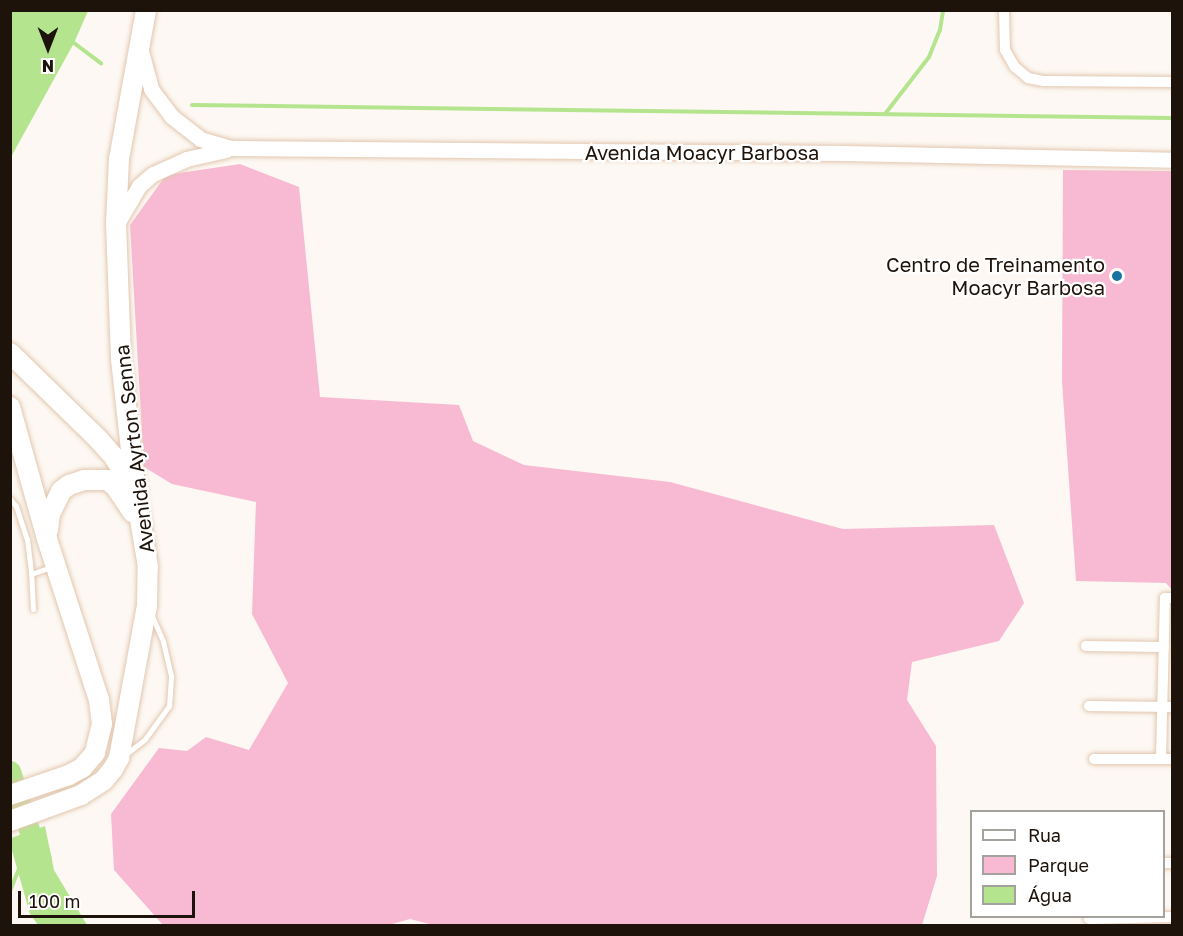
<!DOCTYPE html>
<meta charset="utf-8">
<style>
body{margin:0}
#map{position:relative;width:1183px;height:936px;overflow:hidden;background:#fdf8f3;font-family:"Golos Text",sans-serif}
div>[style]{position:absolute}
.green>*{inset:0;background:#f7bad2}
.water>*{inset:0;background:#b4e58e}
.stream>*{height:4px;margin:-2px;padding:0 2px;transform-origin:2px;border-radius:2px;background:#b4e58e}
.river>*{height:21px;margin:-10.5px;padding:0 10.5px;transform-origin:10.5px;border-radius:10.5px;background:#b4e58e}
.roads{filter:drop-shadow(0 0 2px #e2c7af) drop-shadow(0 0 2px #e2c7af)}
.lane>*{height:5px;margin:-2.5px;padding:0 2.5px;transform-origin:2.5px;border-radius:2.5px;background:#fff}
.street>*{height:10px;margin:-5px;padding:0 5px;transform-origin:5px;border-radius:5px;background:#fff}
.secondary>*{height:15px;margin:-7.5px;padding:0 7.5px;transform-origin:7.5px;border-radius:7.5px;background:#fff}
.highway>*{height:20px;margin:-10px;padding:0 10px;transform-origin:10px;border-radius:10px;background:#fff}
.dots>*{width:16px;height:16px;translate:-50% -50%;box-sizing:border-box;border:3px solid #fff;border-radius:50%}
span{translate:-50% -50%;white-space:nowrap;text-align:center;line-height:1.15;-webkit-text-stroke:4.5px #fff;paint-order:stroke}
.street-label{font-size:20px;color:#1d130b}
.poi-label{font-size:20px;color:#1d130b}
.right{translate:-100% -50%;text-align:right}
.frame{position:absolute;inset:0;border:12px solid #1d130b;pointer-events:none}
.legend{position:absolute;left:970px;top:810px;width:195px;height:108px;box-sizing:border-box;background:#fff;border:2px solid #a5a19d;margin:0;padding:8px 10px;list-style:none;font-size:18px;color:#1d130b}
.legend li{display:flex;align-items:center;gap:12px;height:30px}
.legend b{width:30px;border:2px solid #a5a19d}
.north{position:absolute;left:18px;top:18px;width:60px;height:60px;-webkit-text-stroke:4px #fff;paint-order:stroke;rotate:180deg;font-size:16px;font-weight:700;line-height:24px;text-align:center;color:#1d130b}
.north::after{content:'';display:block;margin:auto;width:21px;height:27px;background:#1d130b;clip-path:polygon(50% 0,100% 100%,50% 72%,0 100%)}
.scale{position:absolute;left:18px;top:891px;width:177px;height:27px;box-sizing:border-box;border:3px solid #1d130b;border-top:0;padding-left:8px;font-size:18px;line-height:21px;white-space:nowrap;color:#1d130b;-webkit-text-stroke:4px #fff;paint-order:stroke}
</style>
<div id="map">
<div class="green">
<div style="clip-path:polygon(240px 164px,299px 187px,320px 397px,459px 405px,473px 441px,524px 465px,670px 482px,843px 529px,994px 525px,1024px 603px,999px 641px,912px 662px,907px 700px,936px 746px,937px 876px,922px 925px,437px 926px,410px 919px,385px 926px,163px 925px,114px 870px,111px 814px,159px 748px,187px 751px,206px 737px,249px 750px,288px 683px,252px 614px,256px 502px,172px 484px,144px 467px,130px 225px,166px 175px)"></div>
<div style="clip-path:polygon(1063px 170px,1172px 171px,1172px 590px,1166px 583px,1076px 581px,1062px 382px)"></div>
</div>
<div class="water">
<div style="clip-path:polygon(11px 10px,88px 11px,74px 43px,11px 157px)"></div>
<div style="clip-path:polygon(45px 826px,54px 870px,87px 925px,38px 925px,30px 914px,11px 847px,11px 838px)"></div>
</div>
<div class="stream">
<div style="left:70px;top:40px;width:39px;rotate:37deg"></div>
<div style="left:192px;top:105px;width:980px;rotate:0.76deg"></div>
<div style="left:885px;top:114px;width:72px;rotate:-52.3deg"></div>
<div style="left:929px;top:57px;width:29px;rotate:-68deg"></div>
<div style="left:940px;top:30px;width:20px;rotate:-81deg"></div>
<div style="left:10px;top:891px;width:24px;rotate:-68deg"></div>
</div>
<div class="river">
<div style="left:10px;top:771px;width:71px;rotate:72.1deg"></div>
<div style="left:32px;top:839px;width:21px;rotate:65deg"></div>
</div>
<div class="roads">
<div class="lane">
<div style="left:10px;top:499px;width:9px;rotate:49deg"></div>
<div style="left:16px;top:506px;width:35px;rotate:72deg"></div>
<div style="left:27px;top:539px;width:35px;rotate:83deg"></div>
<div style="left:33px;top:609px;width:35px;rotate:-93deg"></div>
<div style="left:31px;top:574px;width:21px;rotate:-19deg"></div>
<div style="left:126px;top:754px;width:24px;rotate:-38deg"></div>
<div style="left:145px;top:739px;width:41px;rotate:-54deg"></div>
<div style="left:169px;top:706px;width:30px;rotate:-86deg"></div>
<div style="left:171px;top:676px;width:36px;rotate:-103deg"></div>
<div style="left:163px;top:641px;width:27px;rotate:-114deg"></div>
</div>
<div class="street">
<div style="left:1004px;top:10px;width:40px;rotate:88.6deg"></div>
<div style="left:1005px;top:50px;width:20px;rotate:60deg"></div>
<div style="left:1015px;top:67px;width:17px;rotate:40deg"></div>
<div style="left:1028px;top:78px;width:16px;rotate:11deg"></div>
<div style="left:1044px;top:81px;width:128px;rotate:0.4deg"></div>
<div style="left:1086px;top:646px;width:78px;rotate:0.7deg"></div>
<div style="left:1089px;top:706px;width:83px;rotate:0.7deg"></div>
<div style="left:1161px;top:758px;width:160px;rotate:-88.6deg"></div>
<div style="left:1165px;top:598px;width:7px"></div>
<div style="left:1094px;top:759px;width:78px"></div>
<div style="left:1164px;top:863px;width:8px"></div>
<div style="left:1089px;top:919px;width:83px;rotate:-1.4deg"></div>
</div>
<div class="secondary">
<div style="left:141px;top:51px;width:39px;rotate:75deg"></div>
<div style="left:151px;top:89px;width:34px;rotate:53deg"></div>
<div style="left:171px;top:116px;width:37px;rotate:38deg"></div>
<div style="left:200px;top:139px;width:33px;rotate:16deg"></div>
<div style="left:232px;top:148px;width:612px;rotate:0.47deg"></div>
<div style="left:844px;top:153px;width:328px;rotate:1.2deg"></div>
<div style="left:118px;top:222px;width:42px;rotate:-59.7deg"></div>
<div style="left:139px;top:186px;width:18px;rotate:-41deg"></div>
<div style="left:153px;top:174px;width:36px;rotate:-24deg"></div>
<div style="left:186px;top:159px;width:41px;rotate:-12.7deg"></div>
</div>
<div class="highway">
<div style="left:10px;top:353px;width:123px;rotate:44.3deg"></div>
<div style="left:98px;top:439px;width:24px;rotate:48deg"></div>
<div style="left:114px;top:457px;width:36px;rotate:58deg"></div>
<div style="left:10px;top:407px;width:137px;rotate:74.3deg"></div>
<div style="left:47px;top:539px;width:169px;rotate:72.1deg"></div>
<div style="left:99px;top:700px;width:24px;rotate:83deg"></div>
<div style="left:102px;top:724px;width:30px;rotate:104deg"></div>
<div style="left:95px;top:753px;width:20px;rotate:131deg"></div>
<div style="left:82px;top:768px;width:15px;rotate:152deg"></div>
<div style="left:69px;top:775px;width:62px;rotate:161.3deg"></div>
<div style="left:48px;top:530px;width:16px;rotate:-83deg"></div>
<div style="left:50px;top:514px;width:25px;rotate:-64deg"></div>
<div style="left:61px;top:491px;width:10px;rotate:-37deg"></div>
<div style="left:69px;top:485px;width:16px;rotate:-18deg"></div>
<div style="left:84px;top:480px;width:23px"></div>
<div style="left:107px;top:480px;width:10px;rotate:37deg"></div>
<div style="left:115px;top:486px;width:32px;rotate:56deg"></div>
<div style="left:10px;top:821px;width:76px;rotate:-20.1deg"></div>
<div style="left:81px;top:795px;width:27px;rotate:-33deg"></div>
<div style="left:104px;top:780px;width:14px;rotate:-51deg"></div>
<div style="left:113px;top:769px;width:13px;rotate:-61deg"></div>
<div style="left:119px;top:758px;width:155px;rotate:-79.6deg"></div>
<div style="left:147px;top:606px;width:39px;rotate:-89deg"></div>
<div style="left:148px;top:567px;width:73px;rotate:-99.5deg"></div>
<div style="left:136px;top:495px;width:137px;rotate:-96.3deg"></div>
<div style="left:121px;top:359px;width:135px;rotate:-92.1deg"></div>
<div style="left:116px;top:224px;width:65px;rotate:-87.4deg"></div>
<div style="left:119px;top:159px;width:151px;rotate:-79.7deg"></div>
</div>
</div>
<div class="dots">
<div style="left:1117px;top:276px;background:#1774a2"></div>
</div>
<div class="street-label">
<span style="left:702px;top:152px">Avenida Moacyr Barbosa</span>
<span style="left:134px;top:449px;rotate:-97deg">Avenida Ayrton Senna</span>
</div>
<div class="poi-label">
<span class="right" style="left:1105px;top:276px">Centro de Treinamento<br>Moacyr Barbosa</span>
</div>
<div class="frame"></div>
<ul class="legend">
<li><b style="height:8px;background:#fff"></b>Rua</li>
<li><b style="height:16px;background:#f7bad2"></b>Parque</li>
<li><b style="height:16px;background:#b4e58e"></b>Água</li>
</ul>
<div class="north">N</div>
<div class="scale">100 m</div>
</div>
